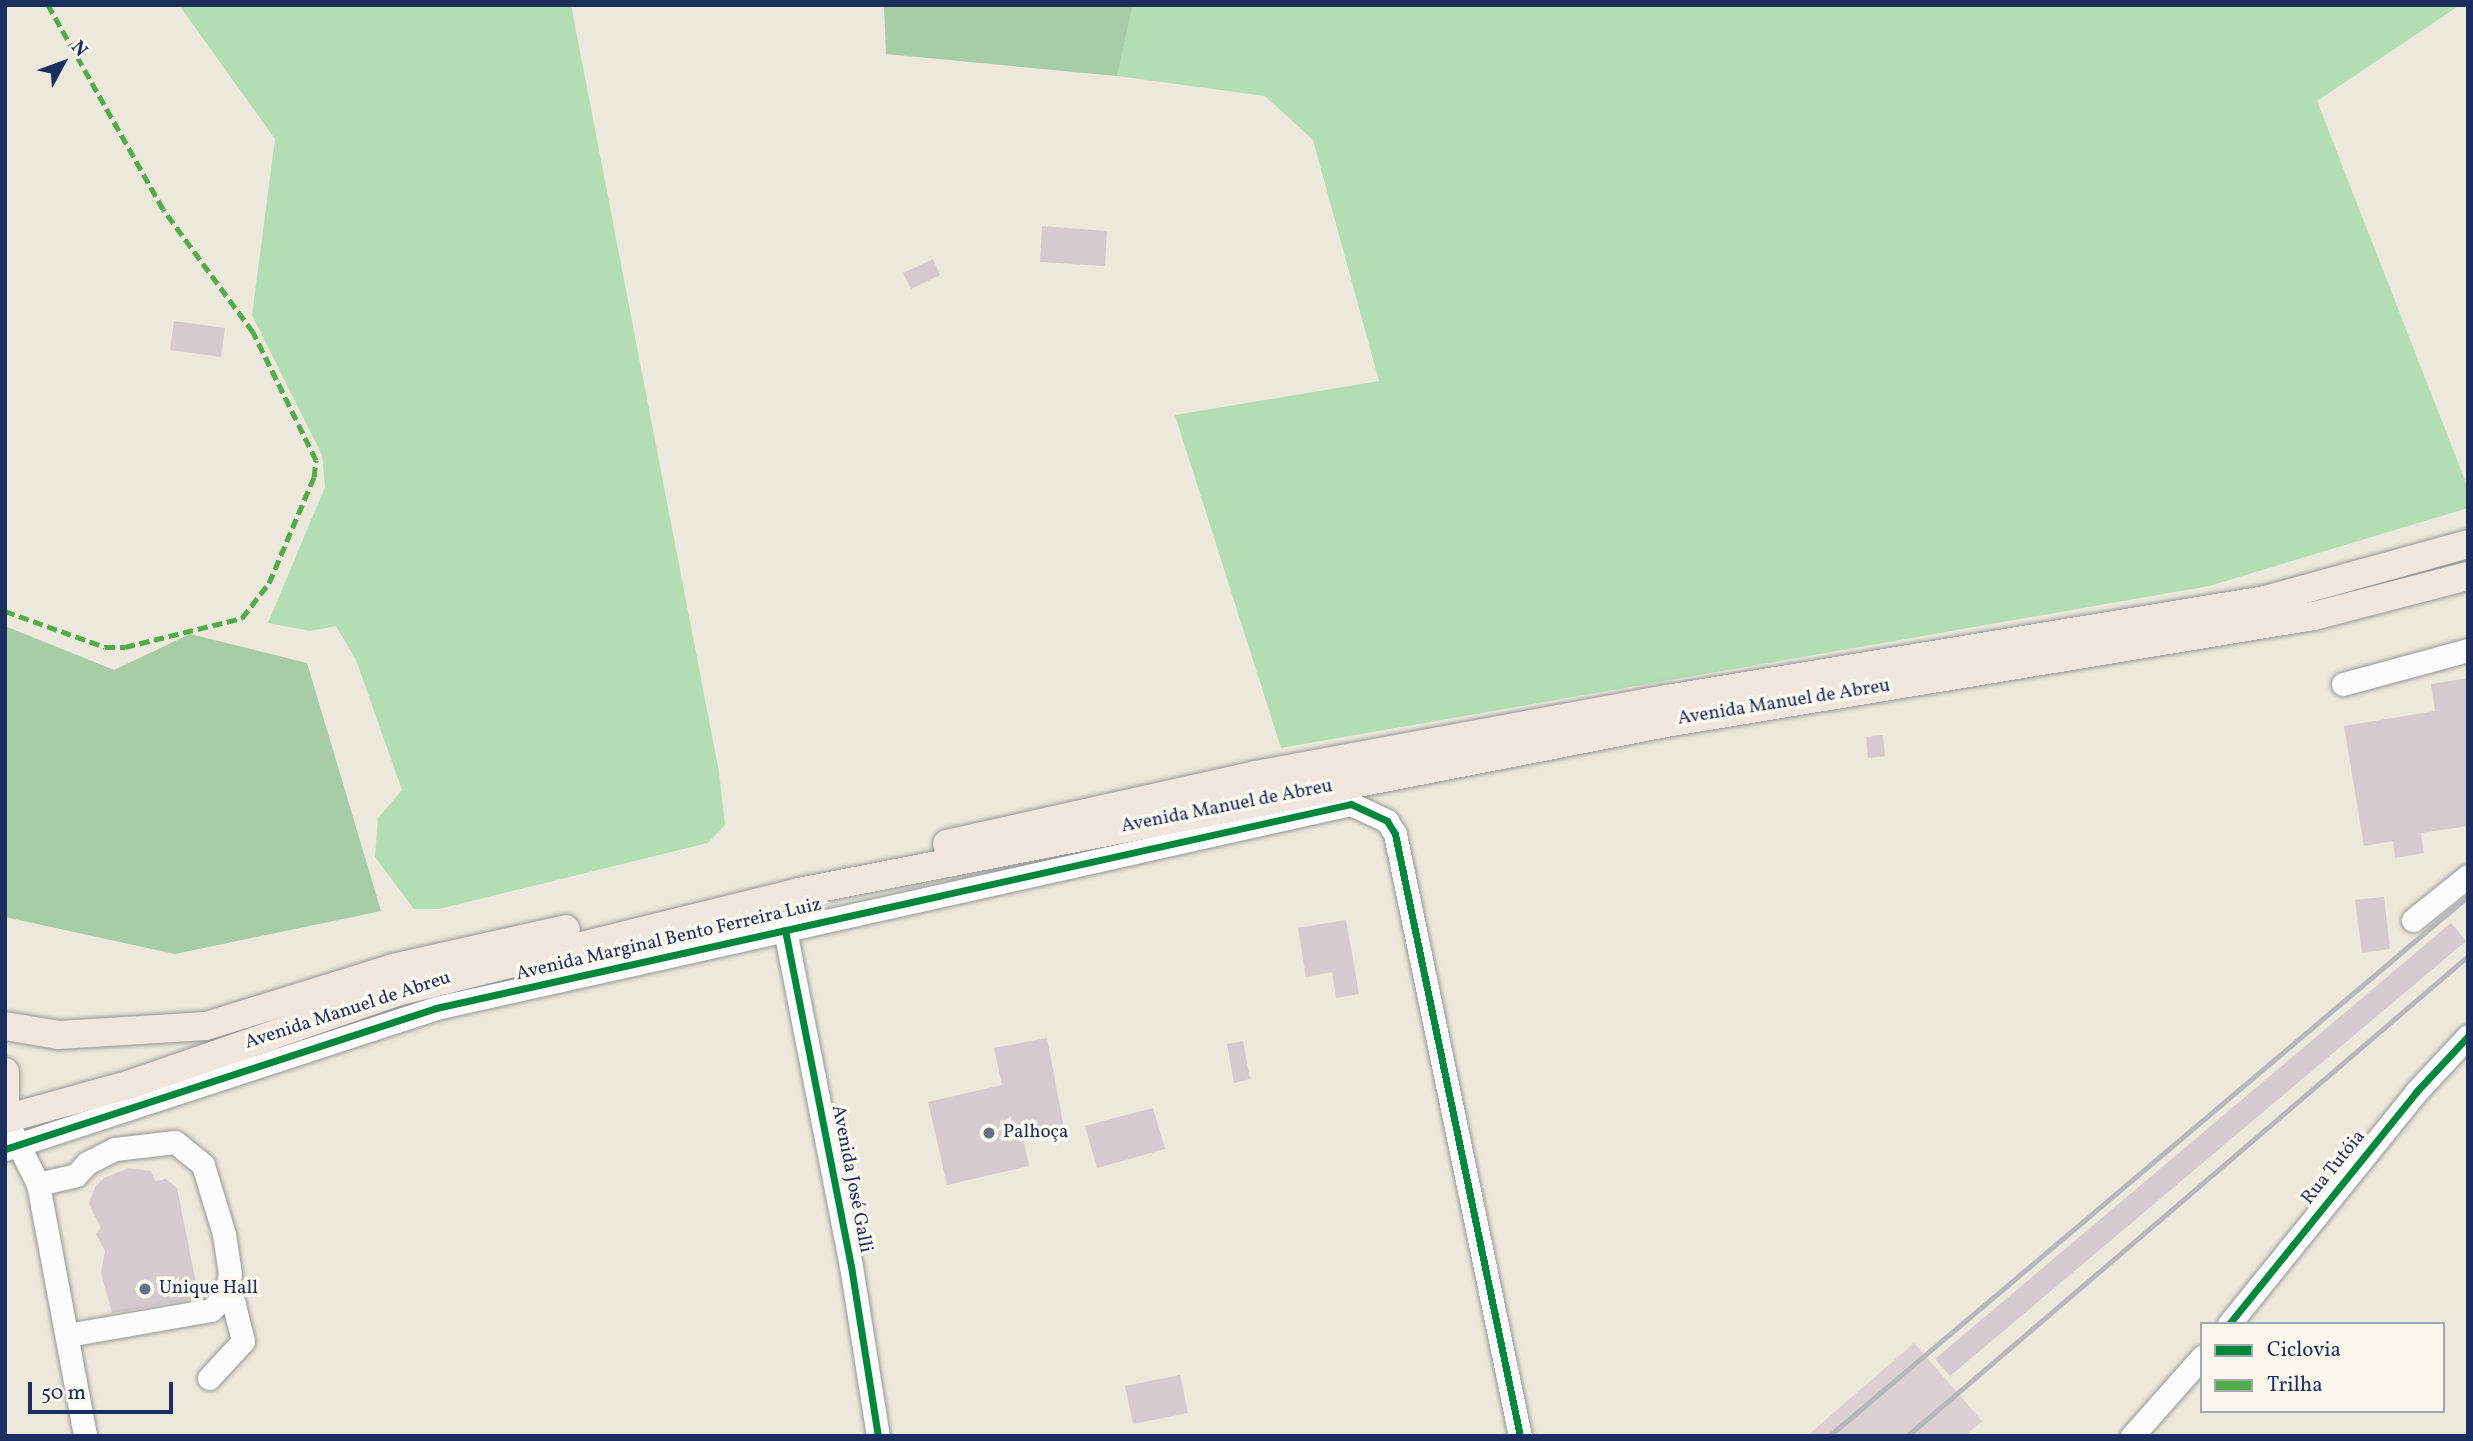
<!DOCTYPE html>
<meta charset="utf-8">
<style>
body{margin:0}
#map{position:relative;width:2473px;height:1441px;overflow:hidden;background:#ece8db;font-family:Vollkorn,serif}
div>[style]{position:absolute}
.industrial>*{inset:0;background:#ddd0d3}
.green>*{inset:0;background:#b3deb4}
.forest>*{inset:0;background:#a6cca8}
.building>*{inset:0;background:#d5cad0}
.roads{filter:drop-shadow(0 0 2px #949697) drop-shadow(0 0 2px #949697)}
.minor>*{height:23px;margin:-11.5px;padding:0 11.5px;transform-origin:11.5px;border-radius:11.5px;background:#fcfcfa}
.major>*{height:28px;margin:-14px;padding:0 14px;transform-origin:14px;border-radius:14px;background:#efe6de}
.rail>*{height:5px;margin:-2.5px;padding:0 2.5px;transform-origin:2.5px;border-radius:2.5px;background:#b6b8bc}
.quiet>*{height:5px;margin-top:-2.5px;transform-origin:0;background:repeating-linear-gradient(90deg,#52ab49 0 10px,transparent 0 15px)}
.cycleway>*{height:7px;margin:-3.5px;padding:0 3.5px;transform-origin:3.5px;border-radius:3.5px;background:#00873e}
.dots>*{width:19px;height:19px;translate:-50% -50%;box-sizing:border-box;border:4px solid #fbf7ec;border-radius:50%}
span{translate:-50% -50%;white-space:nowrap;text-align:center;line-height:1.15;-webkit-text-stroke:7px #fbf7ec;paint-order:stroke}
.street-label{font-size:19px;color:#1b2f5e}
.poi-label{font-size:19px;color:#1b2f5e}
.left{translate:0 -50%;text-align:left}
.frame{position:absolute;inset:0;border:7px solid #1b2f5e;pointer-events:none}
.legend{position:absolute;left:2200px;top:1322px;width:245px;height:91px;box-sizing:border-box;background:#fbf7ec;border:2px solid #a1a7b3;margin:0;padding:9px 12px;list-style:none;font-size:21px;color:#1b2f5e}
.legend li{display:flex;align-items:center;gap:14px;height:35px}
.legend b{width:35px;border:2px solid #a1a7b3}
.north{position:absolute;left:28px;top:28px;width:70px;height:70px;-webkit-text-stroke:5px #fbf7ec;paint-order:stroke;rotate:49deg;font-size:19px;font-weight:700;line-height:28px;text-align:center;color:#1b2f5e}
.north::after{content:'';display:block;margin:auto;width:24px;height:32px;background:#1b2f5e;clip-path:polygon(50% 0,100% 100%,50% 72%,0 100%)}
.scale{position:absolute;left:28px;top:1382px;width:145px;height:32px;box-sizing:border-box;border:4px solid #1b2f5e;border-top:0;padding-left:9px;font-size:21px;line-height:24px;white-space:nowrap;color:#1b2f5e;-webkit-text-stroke:5px #fbf7ec;paint-order:stroke}
</style>
<div id="map">
<div class="industrial">
<div style="clip-path:polygon(1914px 1343px,1982px 1421px,1965px 1436px,1807px 1436px)"></div>
</div>
<div class="green">
<div style="clip-path:polygon(179px 5px,571px 5px,719px 772px,725px 825px,708px 843px,439px 909px,414px 909px,375px 857px,378px 818px,402px 790px,356px 660px,336px 626px,310px 631px,268px 623px,325px 487px,322px 455px,252px 315px,275px 139px)"></div>
<div style="clip-path:polygon(1133px 5px,2460px 5px,2317px 101px,2468px 488px,2468px 508px,2209px 586px,1281px 748px,1175px 415px,1379px 381px,1313px 140px,1265px 96px,1117px 76px)"></div>
</div>
<div class="forest">
<div style="clip-path:polygon(884px 5px,1133px 5px,1117px 76px,886px 54px)"></div>
<div style="clip-path:polygon(5px 626px,114px 670px,190px 634px,307px 663px,381px 911px,175px 954px,5px 917px)"></div>
</div>
<div class="building">
<div style="clip-path:polygon(1042px 226px,1107px 231px,1105px 266px,1040px 262px)"></div>
<div style="clip-path:polygon(933px 259px,940px 275px,911px 289px,903px 273px)"></div>
<div style="clip-path:polygon(174px 321px,225px 328px,221px 357px,170px 350px)"></div>
<div style="clip-path:polygon(2468px 678px,2468px 826px,2421px 833px,2424px 853px,2395px 858px,2393px 841px,2364px 846px,2344px 726px,2435px 711px,2431px 684px)"></div>
<div style="clip-path:polygon(1883px 735px,1885px 756px,1868px 758px,1866px 737px)"></div>
<div style="clip-path:polygon(2384px 897px,2390px 949px,2362px 953px,2355px 900px)"></div>
<div style="clip-path:polygon(1346px 920px,1359px 994px,1336px 998px,1332px 972px,1306px 977px,1298px 928px)"></div>
<div style="clip-path:polygon(2451px 923px,2466px 941px,1950px 1376px,1935px 1359px)"></div>
<div style="clip-path:polygon(1047px 1038px,1064px 1128px,1023px 1138px,1029px 1166px,947px 1185px,928px 1102px,1002px 1085px,994px 1048px)"></div>
<div style="clip-path:polygon(1243px 1041px,1250px 1079px,1234px 1083px,1227px 1044px)"></div>
<div style="clip-path:polygon(1153px 1108px,1165px 1149px,1097px 1168px,1085px 1126px)"></div>
<div style="clip-path:polygon(129px 1168px,151px 1171px,155px 1181px,166px 1179px,177px 1188px,199px 1298px,112px 1313px,101px 1273px,105px 1251px,96px 1234px,101px 1228px,89px 1204px,95px 1187px,104px 1178px)"></div>
<div style="clip-path:polygon(1180px 1375px,1188px 1413px,1133px 1424px,1125px 1386px)"></div>
</div>
<div class="roads">
<div class="minor">
<div style="left:2343px;top:684px;width:130px;rotate:-15.2deg"></div>
<div style="left:2413px;top:920px;width:70px;rotate:-38.7deg"></div>
<div style="left:785px;top:930px;width:342px;rotate:78.9deg"></div>
<div style="left:851px;top:1266px;width:172px;rotate:81deg"></div>
<div style="left:13px;top:1134px;width:56px;rotate:63.4deg"></div>
<div style="left:38px;top:1184px;width:256px;rotate:79.4deg"></div>
<div style="left:5px;top:1149px;width:453px;rotate:-18.1deg"></div>
<div style="left:436px;top:1008px;width:937px;rotate:-12.57deg"></div>
<div style="left:1351px;top:804px;width:40px;rotate:25deg"></div>
<div style="left:1387px;top:821px;width:15px;rotate:58deg"></div>
<div style="left:1395px;top:834px;width:615px;rotate:78.27deg"></div>
<div style="left:38px;top:1184px;width:39px;rotate:-13deg"></div>
<div style="left:76px;top:1175px;width:16px;rotate:-47deg"></div>
<div style="left:87px;top:1163px;width:31px;rotate:-27deg"></div>
<div style="left:115px;top:1149px;width:60px;rotate:-6.7deg"></div>
<div style="left:175px;top:1142px;width:36px;rotate:39deg"></div>
<div style="left:203px;top:1165px;width:72px;rotate:73.1deg"></div>
<div style="left:224px;top:1234px;width:40px;rotate:81.5deg"></div>
<div style="left:230px;top:1274px;width:23px;rotate:103deg"></div>
<div style="left:225px;top:1296px;width:20px;rotate:135deg"></div>
<div style="left:211px;top:1310px;width:145px;rotate:170.1deg"></div>
<div style="left:2229px;top:1324px;width:298px;rotate:-51.1deg"></div>
<div style="left:2416px;top:1092px;width:76px;rotate:-47.1deg"></div>
<div style="left:209px;top:1378px;width:50px;rotate:-47.4deg"></div>
<div style="left:243px;top:1341px;width:38px;rotate:-104deg"></div>
<div style="left:234px;top:1304px;width:12px;rotate:-138deg"></div>
<div style="left:2132px;top:1436px;width:106px;rotate:-48.5deg"></div>
</div>
<div class="major">
<div style="left:947px;top:844px;width:317px;rotate:-12.6deg"></div>
<div style="left:1256px;top:775px;width:418px;rotate:-10.5deg"></div>
<div style="left:1667px;top:699px;width:606px;rotate:-9.4deg"></div>
<div style="left:2265px;top:600px;width:211px;rotate:-15.4deg"></div>
<div style="left:5px;top:1026px;width:55px;rotate:9.5deg"></div>
<div style="left:59px;top:1035px;width:147px;rotate:-3.5deg"></div>
<div style="left:206px;top:1026px;width:196px;rotate:-17.2deg"></div>
<div style="left:393px;top:968px;width:177px;rotate:-12.7deg"></div>
<div style="left:5px;top:1072px;width:45px;rotate:90deg"></div>
<div style="left:5px;top:1119px;width:131px;rotate:-15.5deg"></div>
<div style="left:131px;top:1084px;width:281px;rotate:-19.1deg"></div>
<div style="left:396px;top:992px;width:415px;rotate:-13.9deg"></div>
<div style="left:799px;top:892px;width:883px;rotate:-11.03deg"></div>
<div style="left:1666px;top:723px;width:657px;rotate:-9.38deg"></div>
<div style="left:2314px;top:616px;width:159px;rotate:-14.6deg"></div>
</div>
</div>
<div class="rail">
<div style="left:1829px;top:1436px;width:837px;rotate:-40.2deg"></div>
<div style="left:1907px;top:1436px;width:738px;rotate:-40.55deg"></div>
</div>
<div class="quiet">
<div style="left:5px;top:611px;width:106px;rotate:19.8deg"></div>
<div style="left:105px;top:647px;width:20px"></div>
<div style="left:125px;top:647px;width:121px;rotate:-13.9deg"></div>
<div style="left:242px;top:618px;width:44px;rotate:-52.4deg"></div>
<div style="left:269px;top:583px;width:115px;rotate:-67deg"></div>
<div style="left:314px;top:477px;width:17px;rotate:-83deg"></div>
<div style="left:316px;top:460px;width:143px;rotate:-116.2deg"></div>
<div style="left:253px;top:332px;width:152px;rotate:-126.2deg"></div>
<div style="left:163px;top:209px;width:234px;rotate:-119.4deg"></div>
</div>
<div class="cycleway">
<div style="left:785px;top:930px;width:342px;rotate:78.9deg"></div>
<div style="left:851px;top:1266px;width:172px;rotate:81deg"></div>
<div style="left:5px;top:1149px;width:453px;rotate:-18.1deg"></div>
<div style="left:436px;top:1008px;width:937px;rotate:-12.57deg"></div>
<div style="left:1351px;top:804px;width:40px;rotate:25deg"></div>
<div style="left:1387px;top:821px;width:15px;rotate:58deg"></div>
<div style="left:1395px;top:834px;width:615px;rotate:78.27deg"></div>
<div style="left:2229px;top:1324px;width:298px;rotate:-51.1deg"></div>
<div style="left:2416px;top:1092px;width:76px;rotate:-47.1deg"></div>
</div>
<div class="dots">
<div style="left:989px;top:1133px;background:#64708a"></div>
<div style="left:145px;top:1289px;background:#64708a"></div>
</div>
<div class="street-label">
<span style="left:1784px;top:703px;rotate:-9deg">Avenida Manuel de Abreu</span>
<span style="left:1227px;top:807px;rotate:-11deg">Avenida Manuel de Abreu</span>
<span style="left:669px;top:940px;rotate:-13deg">Avenida Marginal Bento Ferreira Luiz</span>
<span style="left:348px;top:1011px;rotate:-18deg">Avenida Manuel de Abreu</span>
<span style="left:2334px;top:1168px;rotate:-51deg">Rua Tutóia</span>
<span style="left:851px;top:1179px;rotate:79deg">Avenida José Galli</span>
</div>
<div class="poi-label">
<span class="left" style="left:1003px;top:1133px">Palhoça</span>
<span class="left" style="left:159px;top:1289px">Unique Hall</span>
</div>
<div class="frame"></div>
<ul class="legend">
<li><b style="height:9px;background:#00873e"></b>Ciclovia</li>
<li><b style="height:9px;background:#52ab49"></b>Trilha</li>
</ul>
<div class="north">N</div>
<div class="scale">50 m</div>
</div>
